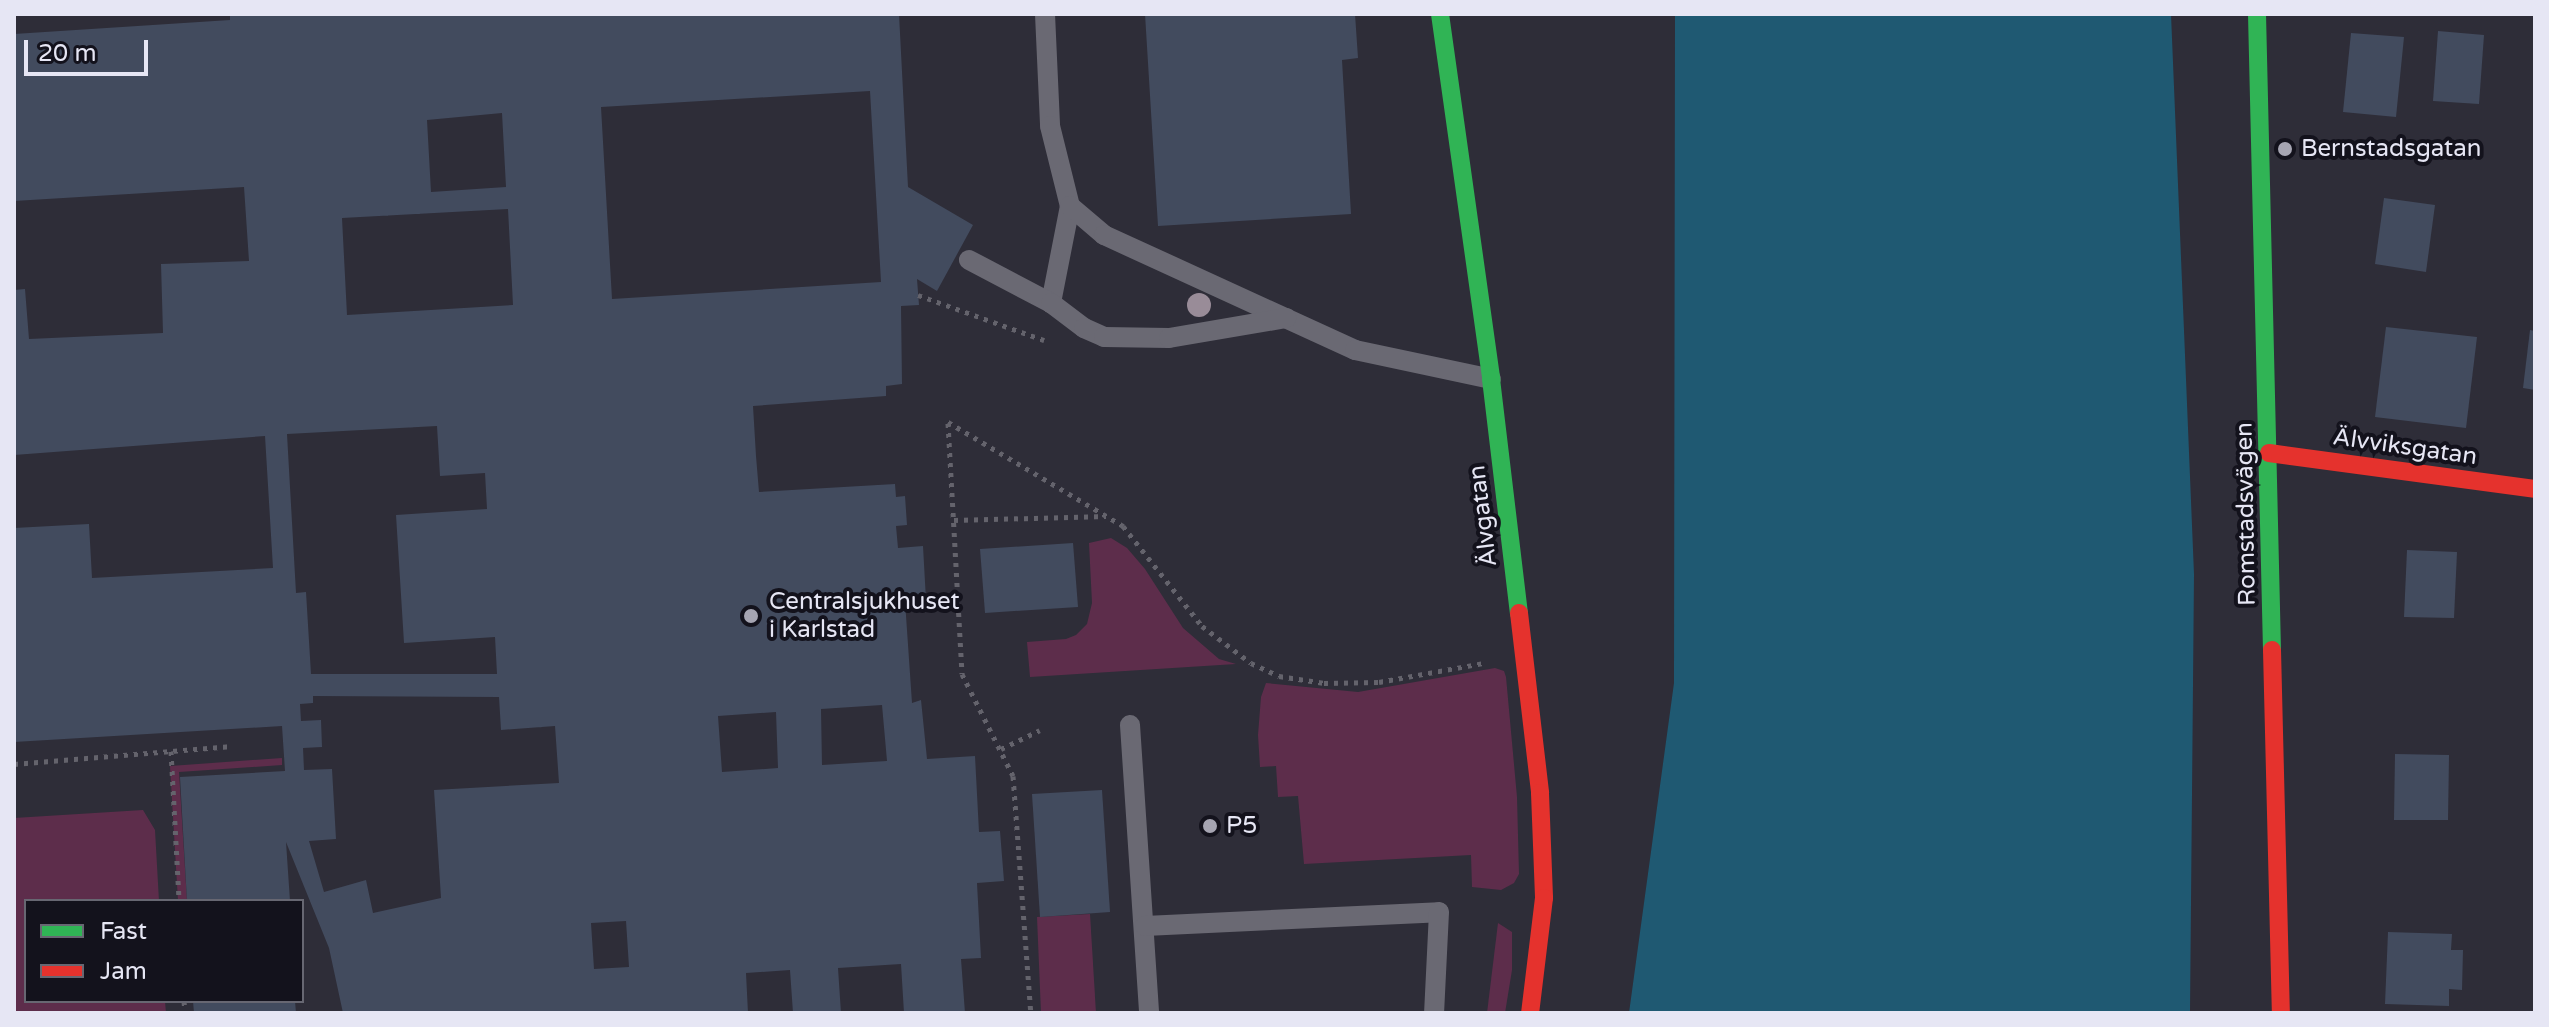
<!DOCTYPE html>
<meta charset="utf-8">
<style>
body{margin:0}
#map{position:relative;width:2549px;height:1027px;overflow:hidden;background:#2e2d38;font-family:"Varela Round",sans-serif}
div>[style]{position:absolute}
.green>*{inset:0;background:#5d2d4b}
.water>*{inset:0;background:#1f5972}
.building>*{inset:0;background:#424b5e}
.path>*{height:5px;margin-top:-2.5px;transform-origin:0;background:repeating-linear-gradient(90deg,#64636c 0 4px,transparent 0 10px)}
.lane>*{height:20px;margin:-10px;padding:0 10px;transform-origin:10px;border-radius:10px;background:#6a6973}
.fast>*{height:18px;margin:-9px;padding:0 9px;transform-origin:9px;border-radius:9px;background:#30b455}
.jam>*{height:18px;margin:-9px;padding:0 9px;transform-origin:9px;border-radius:9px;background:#e5322d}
.trees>*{width:24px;height:24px;margin:-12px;border-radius:50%;background:#998c98}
.dots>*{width:22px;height:22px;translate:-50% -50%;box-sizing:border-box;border:4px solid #13121c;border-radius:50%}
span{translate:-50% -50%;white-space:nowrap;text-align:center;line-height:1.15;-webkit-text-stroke:8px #13121c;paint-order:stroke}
.poi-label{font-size:24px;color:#e6e6f4}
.left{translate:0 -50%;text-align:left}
.street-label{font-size:24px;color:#e6e6f4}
.frame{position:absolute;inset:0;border:16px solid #e6e6f4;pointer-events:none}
.legend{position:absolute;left:24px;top:899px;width:280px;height:104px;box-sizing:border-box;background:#13121c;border:2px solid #676772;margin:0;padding:10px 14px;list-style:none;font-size:24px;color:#e6e6f4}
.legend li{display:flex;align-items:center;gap:16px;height:40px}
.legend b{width:40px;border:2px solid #676772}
.scale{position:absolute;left:24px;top:40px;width:124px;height:36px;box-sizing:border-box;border:4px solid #e6e6f4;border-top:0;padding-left:10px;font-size:24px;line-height:28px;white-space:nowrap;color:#e6e6f4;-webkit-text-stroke:6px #13121c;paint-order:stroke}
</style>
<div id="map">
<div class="green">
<div style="clip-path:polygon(1111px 538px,1127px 548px,1145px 569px,1183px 628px,1219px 659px,1236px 664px,1030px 677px,1027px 642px,1066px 639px,1076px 635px,1087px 624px,1092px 603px,1089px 543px)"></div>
<div style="clip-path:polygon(1495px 668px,1504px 671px,1506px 677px,1517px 797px,1519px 874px,1514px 883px,1501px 890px,1472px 887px,1471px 855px,1304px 864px,1298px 796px,1278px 797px,1276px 766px,1260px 767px,1258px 735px,1261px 697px,1266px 683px,1358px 692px)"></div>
<div style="clip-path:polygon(282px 758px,282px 765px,179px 772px,187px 901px,178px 901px,170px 766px)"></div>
<div style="clip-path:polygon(143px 810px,155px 830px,159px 901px,26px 901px,26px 1001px,165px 1001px,166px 1013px,14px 1013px,14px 818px)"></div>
<div style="clip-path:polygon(1090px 914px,1096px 1013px,1041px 1013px,1037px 917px)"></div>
<div style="clip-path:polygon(1498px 923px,1512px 932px,1512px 970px,1505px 1013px,1487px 1013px)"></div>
</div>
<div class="water">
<div style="clip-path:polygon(1675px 14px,2171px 14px,2194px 574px,2190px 1013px,1629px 1013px,1674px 683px)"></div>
</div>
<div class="building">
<div style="clip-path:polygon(evenodd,230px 14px,899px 14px,908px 187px,973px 225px,937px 291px,917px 279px,919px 305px,901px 306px,902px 384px,886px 386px,886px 396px,753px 406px,756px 456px,759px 492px,895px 484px,896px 497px,905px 496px,907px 525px,896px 526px,898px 548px,923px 546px,926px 600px,905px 601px,912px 703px,921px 700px,927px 759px,975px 756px,979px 832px,1000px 831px,1004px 881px,977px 883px,981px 958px,961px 959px,965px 1013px,904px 1013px,901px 964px,838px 968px,841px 1013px,793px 1013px,790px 970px,746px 973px,748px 1013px,343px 1013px,329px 948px,286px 842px,290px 901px,187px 901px,180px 777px,285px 771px,282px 726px,14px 742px,14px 528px,89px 524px,92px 578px,273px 568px,265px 436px,14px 455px,14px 290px,25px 289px,29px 339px,163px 333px,161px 264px,249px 261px,244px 187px,14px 201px,14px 34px,230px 20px,230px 14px,870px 91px,881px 282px,612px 299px,601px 107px,870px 91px,230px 14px,502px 113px,506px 187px,431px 192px,427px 120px,502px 113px,230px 14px,508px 209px,513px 305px,347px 315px,342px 218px,508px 209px,230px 14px,437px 426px,440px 476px,485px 473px,487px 509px,396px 515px,404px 643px,495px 637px,497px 674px,311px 674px,306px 592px,296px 593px,287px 434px,437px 426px,230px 14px,313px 696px,499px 697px,501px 730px,555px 726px,559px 783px,434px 790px,441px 898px,373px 913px,366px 880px,324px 892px,309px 841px,336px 839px,332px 769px,304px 770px,303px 748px,322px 747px,321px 720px,301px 721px,300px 704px,313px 703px,313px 696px,230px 14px,882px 705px,887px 761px,822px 765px,821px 709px,882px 705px,230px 14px,776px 712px,778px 768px,722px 772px,718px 716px,776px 712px,230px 14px,626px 921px,629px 967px,594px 969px,591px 923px,626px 921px)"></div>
<div style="clip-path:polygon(1145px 14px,1355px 14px,1358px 58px,1342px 60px,1351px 214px,1158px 226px)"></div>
<div style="clip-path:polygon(2438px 31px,2484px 35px,2479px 104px,2433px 101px)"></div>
<div style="clip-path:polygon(2351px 33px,2404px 37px,2396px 117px,2343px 112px)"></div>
<div style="clip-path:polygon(2384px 198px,2435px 205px,2426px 272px,2375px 264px)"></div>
<div style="clip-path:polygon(2386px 327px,2477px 337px,2466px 428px,2375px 417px)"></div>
<div style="clip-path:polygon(2530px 330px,2535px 331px,2535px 390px,2523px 388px)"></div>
<div style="clip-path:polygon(1073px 543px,1078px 607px,985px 613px,980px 549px)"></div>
<div style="clip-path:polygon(2407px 550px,2457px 552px,2454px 618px,2404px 617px)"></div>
<div style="clip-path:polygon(2395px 754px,2449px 755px,2448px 820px,2394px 820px)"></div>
<div style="clip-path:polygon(1102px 790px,1110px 912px,1040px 917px,1032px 794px)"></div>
<div style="clip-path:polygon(2388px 932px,2452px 934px,2451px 950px,2463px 950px,2462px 990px,2449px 989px,2449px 1006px,2385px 1004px)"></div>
<div style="clip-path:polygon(193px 1001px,295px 1001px,296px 1013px,194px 1013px)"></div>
</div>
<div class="path">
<div style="left:918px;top:295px;width:134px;rotate:19.7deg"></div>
<div style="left:948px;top:422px;width:204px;rotate:30.7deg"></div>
<div style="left:1123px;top:526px;width:127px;rotate:51.7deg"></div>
<div style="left:1202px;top:626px;width:61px;rotate:37.1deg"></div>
<div style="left:1251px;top:663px;width:31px;rotate:25deg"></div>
<div style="left:1279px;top:676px;width:46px;rotate:8.8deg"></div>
<div style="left:1324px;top:683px;width:55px;rotate:-1deg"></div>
<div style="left:1379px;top:682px;width:107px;rotate:-10.3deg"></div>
<div style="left:948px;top:423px;width:251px;rotate:86.8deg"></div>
<div style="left:962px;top:674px;width:114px;rotate:63.4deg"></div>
<div style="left:1013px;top:776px;width:238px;rotate:85.7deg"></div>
<div style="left:954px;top:520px;width:152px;rotate:-1.5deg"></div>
<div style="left:1001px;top:749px;width:43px;rotate:-26deg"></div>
<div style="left:171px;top:751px;width:150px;rotate:86.9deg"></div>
<div style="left:14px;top:764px;width:219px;rotate:-4.7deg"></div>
<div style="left:184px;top:1001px;width:12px;rotate:85deg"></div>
</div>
<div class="lane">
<div style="left:1045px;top:14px;width:112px;rotate:87.4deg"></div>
<div style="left:1050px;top:126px;width:82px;rotate:76deg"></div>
<div style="left:1070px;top:206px;width:99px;rotate:101.1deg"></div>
<div style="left:1070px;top:206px;width:45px;rotate:40.5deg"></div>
<div style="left:1104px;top:235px;width:276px;rotate:24.6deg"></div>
<div style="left:1355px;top:350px;width:139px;rotate:12deg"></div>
<div style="left:969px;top:260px;width:93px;rotate:27.7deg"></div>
<div style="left:1051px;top:303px;width:41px;rotate:37.1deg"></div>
<div style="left:1084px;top:328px;width:22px;rotate:24deg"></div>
<div style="left:1104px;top:337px;width:65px;rotate:0.9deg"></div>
<div style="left:1169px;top:338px;width:119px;rotate:-9.7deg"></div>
<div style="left:1130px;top:725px;width:289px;rotate:86.2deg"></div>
<div style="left:1145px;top:926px;width:294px;rotate:-2.7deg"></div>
<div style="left:1439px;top:912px;width:101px;rotate:92.8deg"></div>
</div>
<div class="fast">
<div style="left:1440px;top:14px;width:369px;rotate:82deg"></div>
<div style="left:1491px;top:379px;width:236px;rotate:83.2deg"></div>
<div style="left:2257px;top:14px;width:636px;rotate:88.65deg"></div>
</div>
<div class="jam">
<div style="left:2269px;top:453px;width:268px;rotate:7.7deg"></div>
<div style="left:1519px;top:613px;width:181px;rotate:83.3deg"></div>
<div style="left:1540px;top:793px;width:105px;rotate:87.8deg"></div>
<div style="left:1544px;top:898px;width:116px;rotate:96.9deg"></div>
<div style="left:2272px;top:650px;width:363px;rotate:88.6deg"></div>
</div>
<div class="trees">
<div style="left:1199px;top:305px"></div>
</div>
<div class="dots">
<div style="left:2285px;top:149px;background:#a6a5b2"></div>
<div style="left:751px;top:616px;background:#a6a5b2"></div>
<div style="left:1210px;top:826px;background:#a6a5b2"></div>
</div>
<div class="poi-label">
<span class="left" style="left:2301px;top:149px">Bernstadsgatan</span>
<span class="left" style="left:769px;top:616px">Centralsjukhuset<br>i Karlstad</span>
<span class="left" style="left:1226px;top:826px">P5</span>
</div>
<div class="street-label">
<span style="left:2405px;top:447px;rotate:8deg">Älvviksgatan</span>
<span style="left:2246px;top:514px;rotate:-91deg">Romstadsvägen</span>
<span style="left:1483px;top:516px;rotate:-97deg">Älvgatan</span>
</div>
<div class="frame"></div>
<ul class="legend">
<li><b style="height:10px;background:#30b455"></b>Fast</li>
<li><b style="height:10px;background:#e5322d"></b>Jam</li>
</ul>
<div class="scale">20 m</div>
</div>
